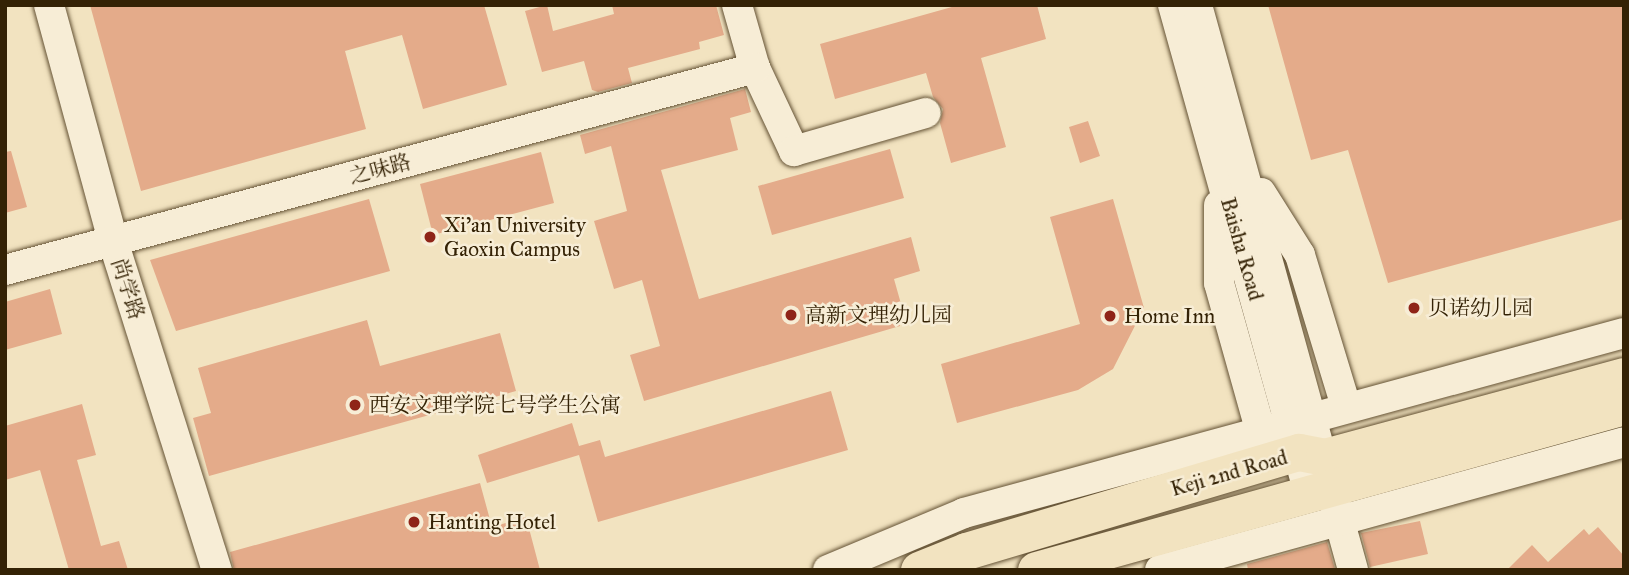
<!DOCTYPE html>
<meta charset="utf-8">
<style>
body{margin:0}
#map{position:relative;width:1629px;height:575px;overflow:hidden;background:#f2e3c0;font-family:"IM FELL Great Primer","Noto Serif SC",serif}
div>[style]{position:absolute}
.building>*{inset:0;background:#e4ab8a}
.roads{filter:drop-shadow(0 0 2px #645234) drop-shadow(0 0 2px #645234)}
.minor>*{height:30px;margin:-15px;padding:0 15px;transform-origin:15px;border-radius:15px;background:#f7edd6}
.major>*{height:37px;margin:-18.5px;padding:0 18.5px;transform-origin:18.5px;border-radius:18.5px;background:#f2e3c0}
.dots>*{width:19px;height:19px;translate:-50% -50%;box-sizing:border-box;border:4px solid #f7edd6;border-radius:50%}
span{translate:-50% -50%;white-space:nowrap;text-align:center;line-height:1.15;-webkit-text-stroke:5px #f7edd6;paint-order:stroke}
.street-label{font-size:21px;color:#342205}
.poi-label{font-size:21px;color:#342205}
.left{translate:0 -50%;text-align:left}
.frame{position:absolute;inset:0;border:7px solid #342205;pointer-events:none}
</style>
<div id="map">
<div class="building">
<div style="clip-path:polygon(90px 5px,484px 5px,507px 85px,423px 109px,402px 35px,345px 51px,366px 129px,141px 191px)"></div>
<div style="clip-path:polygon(547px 5px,553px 31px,614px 14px,612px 5px,716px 5px,724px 35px,699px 42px,700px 49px,628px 68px,632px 83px,598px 92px,592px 90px,584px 61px,542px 72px,525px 11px)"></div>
<div style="clip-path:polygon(959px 5px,1037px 5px,1046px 39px,981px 58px,1006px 147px,951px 163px,940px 123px,943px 109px,933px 97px,926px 73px,835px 99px,820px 44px)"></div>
<div style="clip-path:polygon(1268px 5px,1624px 5px,1624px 219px,1388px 283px,1348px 150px,1311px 160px)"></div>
<div style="clip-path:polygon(745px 89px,751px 112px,730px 118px,738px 150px,661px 170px,699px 299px,911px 237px,920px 271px,894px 279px,903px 311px,897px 313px,900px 326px,644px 401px,630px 355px,660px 346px,642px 280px,614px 289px,594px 221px,627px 211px,611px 146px,585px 154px,580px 135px)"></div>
<div style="clip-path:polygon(1088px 121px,1100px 156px,1080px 163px,1069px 127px)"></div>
<div style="clip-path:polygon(890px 149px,904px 198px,772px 235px,758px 186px)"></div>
<div style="clip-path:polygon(11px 151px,27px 207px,5px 213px,5px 152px)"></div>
<div style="clip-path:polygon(541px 152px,554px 203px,433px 235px,420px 184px)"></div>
<div style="clip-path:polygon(369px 199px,390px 271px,176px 331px,150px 260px)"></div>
<div style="clip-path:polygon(1113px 199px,1144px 308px,1113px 369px,1078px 390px,957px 423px,941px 364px,1080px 324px,1050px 217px)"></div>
<div style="clip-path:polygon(50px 289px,62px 334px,5px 350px,5px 302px)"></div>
<div style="clip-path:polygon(367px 320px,380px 366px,500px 333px,516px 391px,209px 476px,193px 418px,211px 413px,198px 368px)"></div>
<div style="clip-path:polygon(831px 391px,848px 450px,598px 522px,579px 455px,487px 483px,478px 455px,572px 423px,579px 446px,600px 440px,605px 457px)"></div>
<div style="clip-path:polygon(82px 404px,96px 455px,77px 460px,101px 546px,119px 541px,128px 570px,69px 570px,40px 470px,5px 480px,5px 426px)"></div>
<div style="clip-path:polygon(480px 483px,492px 527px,526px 517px,540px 570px,234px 570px,230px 552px)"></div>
<div style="clip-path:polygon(1420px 521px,1428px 554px,1370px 567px,1361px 533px)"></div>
<div style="clip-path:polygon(1598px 527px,1624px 556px,1624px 570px,1507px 570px,1532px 545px,1548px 562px,1584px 529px,1589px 535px)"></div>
<div style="clip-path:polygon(1327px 542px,1335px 569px,1248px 570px,1247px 564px)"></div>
</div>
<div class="roads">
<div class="minor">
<div style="left:49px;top:5px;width:245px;rotate:74.8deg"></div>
<div style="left:113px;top:241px;width:345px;rotate:72.5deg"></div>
<div style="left:737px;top:5px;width:66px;rotate:74.1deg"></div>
<div style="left:755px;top:68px;width:92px;rotate:64.8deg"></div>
<div style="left:794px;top:151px;width:137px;rotate:-16.1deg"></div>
<div style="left:1173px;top:5px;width:507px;rotate:74.43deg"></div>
<div style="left:1197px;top:5px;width:586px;rotate:74.56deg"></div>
<div style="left:1261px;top:193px;width:73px;rotate:57.8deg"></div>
<div style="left:1300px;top:255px;width:158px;rotate:73.1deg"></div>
<div style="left:1219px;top:205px;width:78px;rotate:90deg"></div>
<div style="left:1219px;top:283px;width:152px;rotate:74.3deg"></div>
<div style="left:5px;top:270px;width:777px;rotate:-15.07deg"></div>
<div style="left:828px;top:570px;width:147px;rotate:-22.7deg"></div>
<div style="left:964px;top:513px;width:684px;rotate:-15.26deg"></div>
<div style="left:1160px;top:570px;width:481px;rotate:-15.4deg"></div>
</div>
<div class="major">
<div style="left:919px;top:570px;width:51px;rotate:-22deg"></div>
<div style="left:966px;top:551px;width:347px;rotate:-16.6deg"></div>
<div style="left:1299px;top:452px;width:25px;rotate:11deg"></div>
<div style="left:1324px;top:457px;width:311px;rotate:-15.1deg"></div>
<div style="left:1036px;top:570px;width:610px;rotate:-15.58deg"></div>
</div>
</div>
<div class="dots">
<div style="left:430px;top:237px;background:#8f2418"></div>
<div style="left:1414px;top:308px;background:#8f2418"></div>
<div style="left:791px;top:315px;background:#8f2418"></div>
<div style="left:1110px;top:316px;background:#8f2418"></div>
<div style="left:355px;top:405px;background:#8f2418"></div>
<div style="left:414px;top:522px;background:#8f2418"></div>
</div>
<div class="street-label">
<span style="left:380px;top:169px;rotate:-15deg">之味路</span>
<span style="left:1242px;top:249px;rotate:74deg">Baisha Road</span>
<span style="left:128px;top:289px;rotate:72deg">尚学路</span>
<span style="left:1229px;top:473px;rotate:-16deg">Keji 2nd Road</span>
</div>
<div class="poi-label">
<span class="left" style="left:444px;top:237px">Xi'an University<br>Gaoxin Campus</span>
<span class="left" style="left:1428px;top:308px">贝诺幼儿园</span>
<span class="left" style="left:805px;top:315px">高新文理幼儿园</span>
<span class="left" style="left:1124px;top:316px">Home Inn</span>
<span class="left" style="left:369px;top:405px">西安文理学院七号学生公寓</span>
<span class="left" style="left:428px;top:522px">Hanting Hotel</span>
</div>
<div class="frame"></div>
</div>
